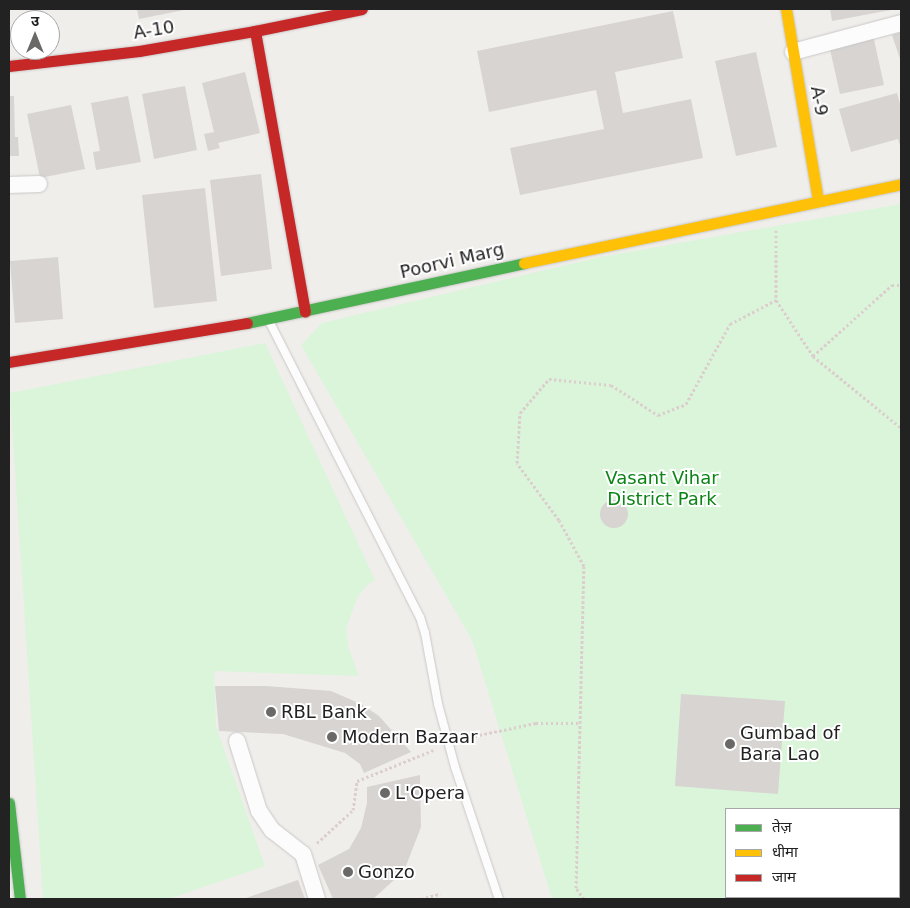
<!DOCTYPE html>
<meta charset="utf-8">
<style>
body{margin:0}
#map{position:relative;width:910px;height:908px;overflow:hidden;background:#f0eeeb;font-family:"DejaVu Sans","Noto Sans Devanagari",sans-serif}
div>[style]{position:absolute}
.park>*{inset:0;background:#daf5da}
.building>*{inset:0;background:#d7d4d2}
.round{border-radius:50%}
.path>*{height:3px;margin-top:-1.5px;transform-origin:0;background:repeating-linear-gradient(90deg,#dccecd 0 2.5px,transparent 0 5px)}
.roads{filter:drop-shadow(0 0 1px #c9c8c7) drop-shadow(0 0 1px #c9c8c7)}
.lane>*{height:8px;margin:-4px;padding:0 4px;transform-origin:4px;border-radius:4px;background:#fdfcfc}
.street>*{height:16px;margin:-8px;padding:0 8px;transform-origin:8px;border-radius:8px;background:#fdfcfc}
.fast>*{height:11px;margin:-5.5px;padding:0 5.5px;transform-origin:5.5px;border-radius:5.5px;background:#4caf50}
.slow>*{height:11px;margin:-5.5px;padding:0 5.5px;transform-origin:5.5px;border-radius:5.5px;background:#ffc107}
.jam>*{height:11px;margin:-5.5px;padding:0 5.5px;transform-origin:5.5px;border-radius:5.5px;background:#c62828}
.dots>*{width:14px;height:14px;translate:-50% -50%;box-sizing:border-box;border:2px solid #fff;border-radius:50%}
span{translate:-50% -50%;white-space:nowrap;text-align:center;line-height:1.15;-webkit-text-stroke:4px #fff;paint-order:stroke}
.street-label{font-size:18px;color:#222}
.park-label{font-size:18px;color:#0c8416}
.poi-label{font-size:18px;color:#222}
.left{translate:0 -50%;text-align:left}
.frame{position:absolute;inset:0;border:10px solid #222;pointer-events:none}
.legend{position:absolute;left:725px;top:808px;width:175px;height:90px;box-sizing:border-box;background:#fff;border:1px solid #a7a7a7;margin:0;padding:6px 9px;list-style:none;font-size:15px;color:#222}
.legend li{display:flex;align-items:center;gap:10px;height:25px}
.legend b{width:25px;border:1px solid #a7a7a7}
.north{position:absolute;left:10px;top:10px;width:50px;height:50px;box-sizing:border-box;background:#fff;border:1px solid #a7a7a7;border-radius:50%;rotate:0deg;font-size:14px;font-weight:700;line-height:20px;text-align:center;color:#222}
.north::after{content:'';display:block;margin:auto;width:18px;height:22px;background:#6a6968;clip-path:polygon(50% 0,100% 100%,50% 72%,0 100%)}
</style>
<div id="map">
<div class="park">
<div style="clip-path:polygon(evenodd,901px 204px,901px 899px,552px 899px,472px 640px,301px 345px,322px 323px,600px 257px,901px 204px,726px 809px,899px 809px,899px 897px,726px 897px,726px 809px)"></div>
<div style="clip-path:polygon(265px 343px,375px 580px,368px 584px,357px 598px,346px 629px,349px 649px,359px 676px,214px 671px,216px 726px,265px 866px,169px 899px,43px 899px,10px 393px)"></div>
</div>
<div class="building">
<div style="clip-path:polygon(137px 9px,184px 9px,184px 10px,139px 19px)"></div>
<div style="clip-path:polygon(830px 9px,891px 9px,891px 10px,832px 21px)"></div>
<div style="clip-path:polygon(673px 11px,683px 58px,615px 72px,623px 113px,691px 99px,703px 158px,520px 195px,510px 148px,604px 129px,596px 90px,489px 112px,477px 51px)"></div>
<div style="clip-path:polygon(901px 32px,901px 62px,892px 35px)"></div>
<div style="clip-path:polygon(873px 35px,884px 85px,840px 94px,829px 45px)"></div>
<div style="clip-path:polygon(756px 52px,777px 147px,736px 156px,715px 61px)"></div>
<div style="clip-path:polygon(245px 72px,260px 133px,218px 143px,220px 148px,208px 151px,204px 134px,214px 132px,202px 83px)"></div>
<div style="clip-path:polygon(185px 86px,197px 150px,154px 159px,142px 94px)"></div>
<div style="clip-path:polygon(897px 93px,901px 108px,901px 149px,898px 139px,851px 152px,839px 109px)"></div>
<div style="clip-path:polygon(9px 96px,14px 96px,15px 137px,18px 137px,19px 156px,9px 156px)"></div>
<div style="clip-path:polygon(128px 96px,141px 162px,96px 170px,93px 152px,100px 151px,91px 103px)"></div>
<div style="clip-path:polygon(71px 105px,85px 169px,40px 178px,27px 114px)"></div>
<div style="clip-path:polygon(261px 174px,272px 269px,221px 276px,210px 180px)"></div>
<div style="clip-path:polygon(205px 188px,217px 301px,154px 308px,142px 195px)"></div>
<div style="clip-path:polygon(58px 257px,63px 319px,15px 323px,10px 261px)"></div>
<div class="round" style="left:600px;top:500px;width:28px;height:28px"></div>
<div style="clip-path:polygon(215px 686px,266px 686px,331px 691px,361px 704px,379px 716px,411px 752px,364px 773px,360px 764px,345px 753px,283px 734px,219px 731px)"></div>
<div style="clip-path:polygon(681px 694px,785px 701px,778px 794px,675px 786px)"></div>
<div style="clip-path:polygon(420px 775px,421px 827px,404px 871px,373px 899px,333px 899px,318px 865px,349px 849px,361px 828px,367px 803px,367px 787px)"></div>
<div style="clip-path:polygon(298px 880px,305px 899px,243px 899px)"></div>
</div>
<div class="path">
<div style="left:776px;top:230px;width:70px;rotate:90deg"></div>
<div style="left:776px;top:300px;width:67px;rotate:56.5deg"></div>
<div style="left:813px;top:356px;width:114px;rotate:39.3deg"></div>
<div style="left:813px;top:356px;width:106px;rotate:-41.9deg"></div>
<div style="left:892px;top:285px;width:9px"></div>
<div style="left:460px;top:739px;width:78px;rotate:-11.9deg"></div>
<div style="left:536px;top:723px;width:44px"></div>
<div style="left:317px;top:843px;width:49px;rotate:-42.5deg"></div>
<div style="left:353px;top:810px;width:29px;rotate:-82deg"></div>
<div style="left:357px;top:781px;width:85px;rotate:-22.1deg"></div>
<div style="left:421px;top:899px;width:20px;rotate:-15deg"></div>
<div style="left:584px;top:899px;width:14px;rotate:-126deg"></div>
<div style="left:576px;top:888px;width:322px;rotate:-88.6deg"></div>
<div style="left:584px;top:566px;width:52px;rotate:-118.5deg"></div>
<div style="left:559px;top:520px;width:71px;rotate:-126.4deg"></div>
<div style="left:517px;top:463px;width:50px;rotate:-86.6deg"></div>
<div style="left:520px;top:413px;width:45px;rotate:-49.5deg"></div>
<div style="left:549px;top:379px;width:62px;rotate:5.5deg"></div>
<div style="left:611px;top:385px;width:56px;rotate:32.6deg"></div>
<div style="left:658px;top:415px;width:30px;rotate:-21deg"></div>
<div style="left:686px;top:404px;width:91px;rotate:-61.2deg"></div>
<div style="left:730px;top:324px;width:52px;rotate:-27.6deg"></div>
</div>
<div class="roads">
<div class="lane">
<div style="left:269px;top:321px;width:332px;rotate:63deg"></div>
<div style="left:420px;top:617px;width:17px;rotate:73deg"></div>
<div style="left:425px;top:633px;width:72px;rotate:79.6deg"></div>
<div style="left:438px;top:704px;width:65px;rotate:74.9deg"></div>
<div style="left:455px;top:767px;width:139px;rotate:71.6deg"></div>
</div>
<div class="street">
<div style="left:793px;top:52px;width:112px;rotate:-15deg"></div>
<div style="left:9px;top:185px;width:30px;rotate:-2deg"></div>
<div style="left:237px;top:741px;width:73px;rotate:72.6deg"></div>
<div style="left:259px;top:811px;width:23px;rotate:56deg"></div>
<div style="left:272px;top:830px;width:39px;rotate:38deg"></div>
<div style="left:303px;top:854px;width:47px;rotate:72.7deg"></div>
</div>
<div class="fast">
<div style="left:247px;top:323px;width:283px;rotate:-12.2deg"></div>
<div style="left:9px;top:803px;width:97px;rotate:83.5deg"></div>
</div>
<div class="slow">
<div style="left:786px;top:9px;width:194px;rotate:80.5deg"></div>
<div style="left:524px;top:263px;width:385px;rotate:-11.8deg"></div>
</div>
<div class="jam">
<div style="left:255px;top:31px;width:285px;rotate:79.9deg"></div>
<div style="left:9px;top:66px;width:131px;rotate:-6.6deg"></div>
<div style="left:139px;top:51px;width:118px;rotate:-9.8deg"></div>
<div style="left:255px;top:31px;width:109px;rotate:-11.6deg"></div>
<div style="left:9px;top:362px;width:241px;rotate:-9.3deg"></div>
</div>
</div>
<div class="dots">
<div style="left:271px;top:712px;background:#6a6968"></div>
<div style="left:332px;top:737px;background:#6a6968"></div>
<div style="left:730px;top:744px;background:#6a6968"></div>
<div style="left:385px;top:793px;background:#6a6968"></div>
<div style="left:348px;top:872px;background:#6a6968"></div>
</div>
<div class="street-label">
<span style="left:154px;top:30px;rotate:-9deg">A-10</span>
<span style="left:819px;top:101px;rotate:80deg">A-9</span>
<span style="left:452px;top:261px;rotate:-13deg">Poorvi Marg</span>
</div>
<div class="park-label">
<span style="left:662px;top:489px">Vasant Vihar<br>District Park</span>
</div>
<div class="poi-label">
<span class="left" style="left:281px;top:712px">RBL Bank</span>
<span class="left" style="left:740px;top:744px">Gumbad of<br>Bara Lao</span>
<span class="left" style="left:342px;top:737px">Modern Bazaar</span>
<span class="left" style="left:395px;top:793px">L'Opera</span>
<span class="left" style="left:358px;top:872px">Gonzo</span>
</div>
<div class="frame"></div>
<ul class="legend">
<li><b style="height:6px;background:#4caf50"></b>तेज़</li>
<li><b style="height:6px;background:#ffc107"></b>धीमा</li>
<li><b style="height:6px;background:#c62828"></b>जाम</li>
</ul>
<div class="north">उ</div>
</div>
